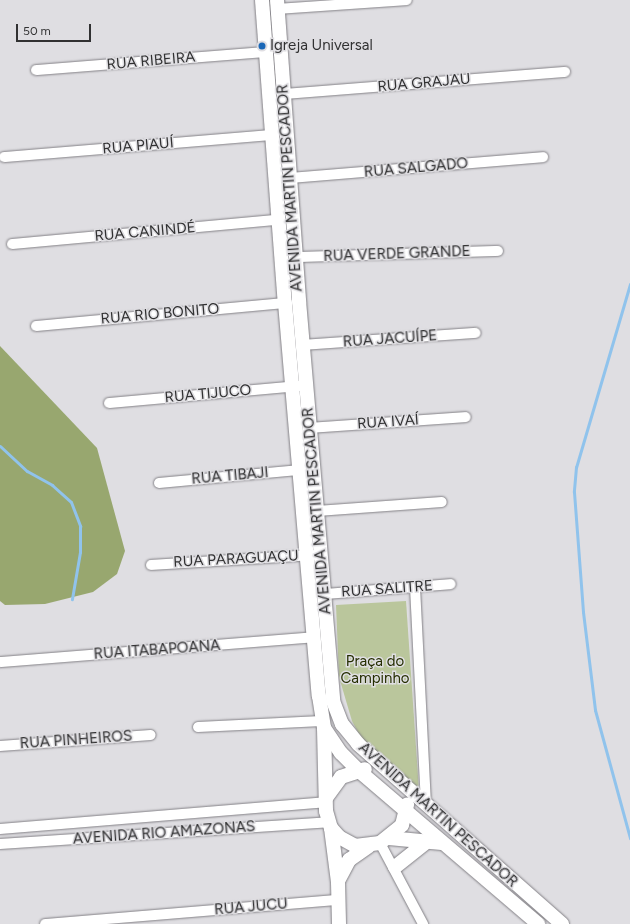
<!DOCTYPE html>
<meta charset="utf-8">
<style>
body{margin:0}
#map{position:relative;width:630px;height:924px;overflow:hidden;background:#dfdee2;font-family:Figtree,sans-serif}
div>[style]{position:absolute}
.green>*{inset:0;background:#bac69c}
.forest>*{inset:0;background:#98a76f}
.stream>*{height:3px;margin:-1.5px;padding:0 1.5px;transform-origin:1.5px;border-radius:1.5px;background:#90c3ec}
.roads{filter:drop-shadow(0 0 1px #838186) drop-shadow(0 0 1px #838186)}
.street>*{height:10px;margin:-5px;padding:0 5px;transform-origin:5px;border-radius:5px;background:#fff}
.secondary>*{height:14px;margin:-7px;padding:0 7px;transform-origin:7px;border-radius:7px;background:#fff}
.dots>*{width:11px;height:11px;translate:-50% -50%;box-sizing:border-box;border:2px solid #dfdee2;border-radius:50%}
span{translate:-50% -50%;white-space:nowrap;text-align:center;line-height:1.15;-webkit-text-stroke:3px #dfdee2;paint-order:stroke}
.poi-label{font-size:15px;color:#313132}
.left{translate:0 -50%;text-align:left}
.street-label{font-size:15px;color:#313132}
.park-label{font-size:15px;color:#252e01}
.scale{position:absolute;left:16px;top:24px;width:75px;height:18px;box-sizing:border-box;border:2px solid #313132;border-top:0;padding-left:5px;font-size:12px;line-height:14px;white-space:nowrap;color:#313132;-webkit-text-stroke:3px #dfdee2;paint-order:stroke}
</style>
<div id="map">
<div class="green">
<div style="clip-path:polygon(406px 601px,419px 791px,361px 738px,352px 721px,339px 677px,336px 605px)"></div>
</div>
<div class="forest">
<div style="clip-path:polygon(0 346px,97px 448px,125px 551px,117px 574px,93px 592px,45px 604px,5px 605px,0 601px)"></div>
</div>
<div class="stream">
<div style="left:630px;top:284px;width:191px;rotate:106.4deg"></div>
<div style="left:576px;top:467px;width:25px;rotate:95deg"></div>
<div style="left:574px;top:492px;width:120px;rotate:85.7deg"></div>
<div style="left:583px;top:612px;width:99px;rotate:83deg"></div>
<div style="left:595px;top:710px;width:133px;rotate:74.7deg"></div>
<div style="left:0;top:446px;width:37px;rotate:43deg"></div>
<div style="left:27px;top:471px;width:29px;rotate:29deg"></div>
<div style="left:52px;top:485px;width:25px;rotate:42deg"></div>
<div style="left:71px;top:502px;width:26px;rotate:69deg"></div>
<div style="left:80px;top:526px;width:26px;rotate:90deg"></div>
<div style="left:80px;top:552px;width:48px;rotate:99.7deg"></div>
</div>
<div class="roads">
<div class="street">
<div style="left:278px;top:9px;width:129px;rotate:-4deg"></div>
<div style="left:36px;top:70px;width:231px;rotate:-4.5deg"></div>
<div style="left:283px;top:94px;width:283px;rotate:-4.5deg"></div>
<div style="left:4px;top:157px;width:269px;rotate:-4.7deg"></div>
<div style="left:289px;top:178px;width:255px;rotate:-4.7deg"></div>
<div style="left:12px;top:244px;width:267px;rotate:-5.2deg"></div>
<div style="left:296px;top:257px;width:202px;rotate:-1.7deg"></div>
<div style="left:36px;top:326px;width:250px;rotate:-5.3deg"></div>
<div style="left:303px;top:345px;width:173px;rotate:-4deg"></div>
<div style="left:109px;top:403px;width:191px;rotate:-5.1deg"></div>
<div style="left:310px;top:428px;width:156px;rotate:-4deg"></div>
<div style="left:159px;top:483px;width:142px;rotate:-5.3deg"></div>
<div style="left:317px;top:511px;width:125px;rotate:-4.1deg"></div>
<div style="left:151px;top:565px;width:162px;rotate:-3.5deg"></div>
<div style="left:415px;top:587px;width:218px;rotate:87.1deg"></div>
<div style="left:324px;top:594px;width:127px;rotate:-4.5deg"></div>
<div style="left:0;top:662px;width:316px;rotate:-4.5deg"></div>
<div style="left:198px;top:727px;width:124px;rotate:-2.8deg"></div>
<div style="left:0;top:746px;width:151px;rotate:-4.2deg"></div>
<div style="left:0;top:829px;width:326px;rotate:-4.7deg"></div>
<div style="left:380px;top:843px;width:92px;rotate:62deg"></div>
<div style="left:0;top:844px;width:329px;rotate:-3.8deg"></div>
<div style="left:45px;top:924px;width:293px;rotate:-4.7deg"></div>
</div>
<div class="secondary">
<div style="left:262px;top:0;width:304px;rotate:85.7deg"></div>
<div style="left:285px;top:303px;width:394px;rotate:85.1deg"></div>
<div style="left:319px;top:696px;width:32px;rotate:81deg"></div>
<div style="left:324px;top:728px;width:30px;rotate:56deg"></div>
<div style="left:341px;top:753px;width:24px;rotate:45deg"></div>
<div style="left:358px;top:770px;width:237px;rotate:40.5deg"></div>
<div style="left:277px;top:0;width:302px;rotate:85.8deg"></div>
<div style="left:299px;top:301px;width:401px;rotate:85.1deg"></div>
<div style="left:333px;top:701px;width:25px;rotate:69deg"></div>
<div style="left:342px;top:724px;width:26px;rotate:51deg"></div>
<div style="left:358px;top:744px;width:272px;rotate:41.4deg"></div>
<div style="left:324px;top:728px;width:83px;rotate:88.6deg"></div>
<div style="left:326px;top:811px;width:18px;rotate:74deg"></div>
<div style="left:331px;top:828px;width:12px;rotate:48deg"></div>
<div style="left:339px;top:837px;width:18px;rotate:29deg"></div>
<div style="left:355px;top:846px;width:25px;rotate:-7deg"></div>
<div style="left:380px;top:843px;width:28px;rotate:-39deg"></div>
<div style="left:402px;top:825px;width:21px;rotate:-76deg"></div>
<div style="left:326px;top:798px;width:26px;rotate:-54deg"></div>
<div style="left:341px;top:777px;width:25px;rotate:-18deg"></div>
<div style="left:331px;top:828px;width:54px;rotate:82.6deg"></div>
<div style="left:338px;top:882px;width:42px;rotate:88.6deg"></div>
<div style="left:389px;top:838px;width:53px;rotate:5.4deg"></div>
<div style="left:395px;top:867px;width:43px;rotate:-38.5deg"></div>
<div style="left:338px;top:881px;width:24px;rotate:-62deg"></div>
<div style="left:349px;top:860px;width:24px;rotate:-35deg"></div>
</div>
</div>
<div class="dots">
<div style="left:262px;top:46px;background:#1b68b7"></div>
</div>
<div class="poi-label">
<span class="left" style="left:270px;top:46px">Igreja Universal</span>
</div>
<div class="street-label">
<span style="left:151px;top:61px;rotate:-5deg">RUA RIBEIRA</span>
<span style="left:424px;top:83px;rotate:-5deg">RUA GRAJAU</span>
<span style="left:138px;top:146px;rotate:-5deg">RUA PIAUÍ</span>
<span style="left:416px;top:168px;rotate:-5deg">RUA SALGADO</span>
<span style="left:290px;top:188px;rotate:-94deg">AVENIDA MARTIN PESCADOR</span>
<span style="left:145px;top:232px;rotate:-5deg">RUA CANINDÉ</span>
<span style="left:397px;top:254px;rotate:-2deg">RUA VERDE GRANDE</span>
<span style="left:160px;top:314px;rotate:-5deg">RUA RIO BONITO</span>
<span style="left:390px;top:339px;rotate:-4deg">RUA JACUÍPE</span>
<span style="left:208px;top:394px;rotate:-5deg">RUA TIJUCO</span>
<span style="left:388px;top:422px;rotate:-4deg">RUA IVAÍ</span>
<span style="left:230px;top:476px;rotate:-5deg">RUA TIBAJI</span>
<span style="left:317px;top:511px;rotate:-95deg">AVENIDA MARTIN PESCADOR</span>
<span style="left:236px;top:559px;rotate:-3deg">RUA PARAGUAÇU</span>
<span style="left:387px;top:589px;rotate:-4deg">RUA SALITRE</span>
<span style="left:157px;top:650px;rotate:-4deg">RUA ITABAPOANA</span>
<span style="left:76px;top:740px;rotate:-4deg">RUA PINHEIROS</span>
<span style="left:438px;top:815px;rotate:42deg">AVENIDA MARTIN PESCADOR</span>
<span style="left:164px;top:833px;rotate:-4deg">AVENIDA RIO AMAZONAS</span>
<span style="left:251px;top:907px;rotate:-5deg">RUA JUCU</span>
</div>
<div class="park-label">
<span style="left:375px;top:670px">Praça do<br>Campinho</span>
</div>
<div class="scale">50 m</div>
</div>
